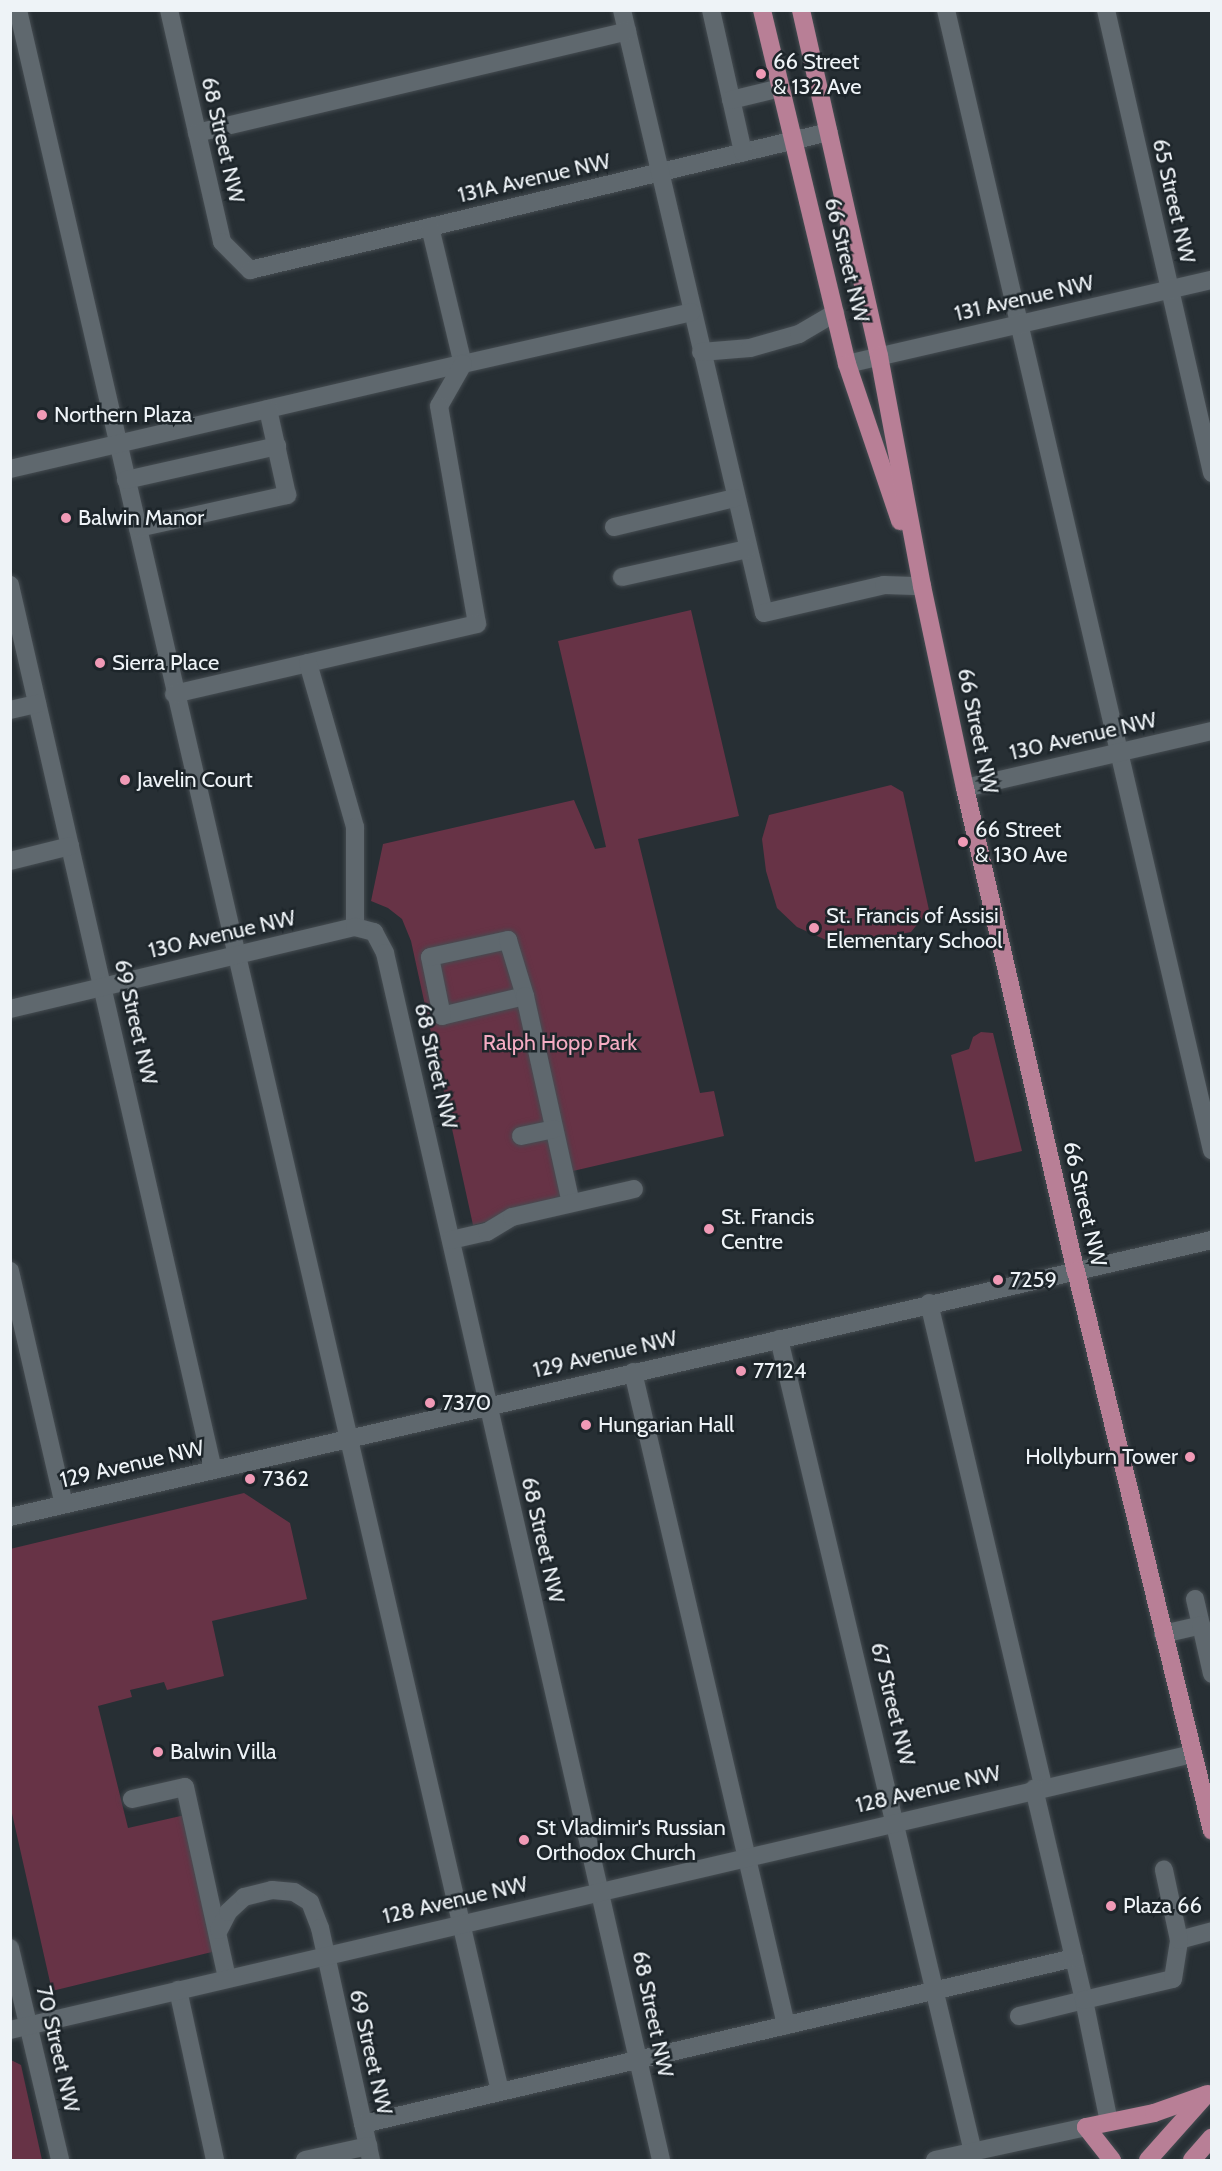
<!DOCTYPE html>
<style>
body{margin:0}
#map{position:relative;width:1222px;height:2171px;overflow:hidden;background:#272f34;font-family:Cabin,sans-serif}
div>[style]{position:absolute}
.green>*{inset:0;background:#673346}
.roads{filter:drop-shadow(0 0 2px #454c51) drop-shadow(0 0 2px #454c51)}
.minor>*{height:18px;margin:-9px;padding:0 9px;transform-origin:9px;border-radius:9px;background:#5f686e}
.major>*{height:18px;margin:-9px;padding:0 9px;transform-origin:9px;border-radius:9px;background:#b87f96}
.dots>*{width:16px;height:16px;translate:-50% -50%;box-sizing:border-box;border:3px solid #1d252a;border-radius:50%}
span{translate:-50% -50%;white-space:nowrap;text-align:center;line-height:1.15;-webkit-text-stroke:5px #1d252a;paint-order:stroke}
.poi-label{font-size:22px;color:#eef3f7}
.left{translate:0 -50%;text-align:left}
.right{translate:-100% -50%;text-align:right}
.street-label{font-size:22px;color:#eef3f7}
.park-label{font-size:22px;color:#f5acc3}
.frame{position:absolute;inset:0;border:12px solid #eef3f7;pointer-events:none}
</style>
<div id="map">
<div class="green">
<div style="clip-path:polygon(691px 610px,739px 816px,638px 839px,700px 1093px,714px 1091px,724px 1136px,573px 1171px,579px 1199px,473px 1225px,411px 941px,402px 919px,388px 908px,371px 901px,383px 844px,574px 800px,595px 849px,606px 847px,558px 641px)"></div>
<div style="clip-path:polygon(891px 785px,903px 792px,929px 910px,911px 932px,860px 942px,826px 940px,797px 927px,777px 908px,766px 871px,762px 839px,769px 815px)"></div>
<div style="clip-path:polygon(981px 1032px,993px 1033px,1022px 1151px,975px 1162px,951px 1055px,969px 1049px,973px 1037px)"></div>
<div style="clip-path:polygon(244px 1493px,290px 1523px,307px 1599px,212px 1621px,224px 1676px,167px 1690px,164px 1682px,130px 1690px,132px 1697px,98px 1706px,128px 1828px,185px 1815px,216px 1951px,52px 1991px,11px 1809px,10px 1549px)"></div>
<div style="clip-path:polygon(11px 2060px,21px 2065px,42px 2160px,11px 2160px)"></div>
</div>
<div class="roads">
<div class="minor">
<div style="left:18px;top:10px;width:2136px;rotate:76.96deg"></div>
<div style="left:169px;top:10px;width:238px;rotate:77.1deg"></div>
<div style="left:222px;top:242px;width:40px;rotate:45deg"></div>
<div style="left:250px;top:270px;width:595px;rotate:-13.41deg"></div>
<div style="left:622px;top:10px;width:619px;rotate:76.75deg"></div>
<div style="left:764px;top:613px;width:123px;rotate:-13.1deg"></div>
<div style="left:884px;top:585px;width:38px;rotate:2deg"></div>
<div style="left:711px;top:10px;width:146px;rotate:77.3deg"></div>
<div style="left:946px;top:10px;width:1171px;rotate:76.87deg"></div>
<div style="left:1106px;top:10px;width:475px;rotate:77.1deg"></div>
<div style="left:731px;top:100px;width:51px;rotate:-13.5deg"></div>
<div style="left:197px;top:133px;width:442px;rotate:-13.3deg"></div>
<div style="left:430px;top:227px;width:141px;rotate:76.5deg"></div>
<div style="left:463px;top:364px;width:234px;rotate:-12.8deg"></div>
<div style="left:701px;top:352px;width:49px;rotate:-4.7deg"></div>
<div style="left:750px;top:348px;width:51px;rotate:-15.9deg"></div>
<div style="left:799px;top:334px;width:42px;rotate:-30.3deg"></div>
<div style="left:847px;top:364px;width:375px;rotate:-13deg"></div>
<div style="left:10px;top:469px;width:465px;rotate:-13.1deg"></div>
<div style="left:463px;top:364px;width:48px;rotate:119.7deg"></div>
<div style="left:439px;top:406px;width:221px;rotate:80.1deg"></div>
<div style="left:477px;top:624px;width:311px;rotate:167deg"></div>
<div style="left:126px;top:480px;width:155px;rotate:-12.7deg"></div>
<div style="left:614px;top:527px;width:124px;rotate:-13.5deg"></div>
<div style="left:138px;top:528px;width:153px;rotate:-12.5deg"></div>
<div style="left:287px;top:495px;width:88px;rotate:-102.5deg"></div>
<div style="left:622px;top:577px;width:128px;rotate:-12.6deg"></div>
<div style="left:10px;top:585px;width:908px;rotate:77.08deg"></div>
<div style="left:308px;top:663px;width:171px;rotate:74deg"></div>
<div style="left:355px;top:827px;width:100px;rotate:90deg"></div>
<div style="left:10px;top:710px;width:28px;rotate:-13deg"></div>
<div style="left:965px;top:788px;width:253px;rotate:-13deg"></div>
<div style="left:10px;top:861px;width:62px;rotate:-14deg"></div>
<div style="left:525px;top:996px;width:85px;rotate:166.5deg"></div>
<div style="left:442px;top:1016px;width:60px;rotate:-101.5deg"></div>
<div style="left:430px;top:957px;width:80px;rotate:-12.3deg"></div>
<div style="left:508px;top:940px;width:59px;rotate:73.1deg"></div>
<div style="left:525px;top:996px;width:212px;rotate:77.5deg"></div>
<div style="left:10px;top:1009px;width:355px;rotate:-13.4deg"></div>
<div style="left:355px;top:927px;width:20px;rotate:15deg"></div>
<div style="left:374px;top:932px;width:24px;rotate:62deg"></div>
<div style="left:385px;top:953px;width:1238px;rotate:77.12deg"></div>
<div style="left:521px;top:1136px;width:34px;rotate:-12deg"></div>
<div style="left:451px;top:1240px;width:37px;rotate:-13deg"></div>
<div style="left:487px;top:1232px;width:29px;rotate:-31deg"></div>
<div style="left:512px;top:1217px;width:125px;rotate:-12.9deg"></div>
<div style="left:10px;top:1271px;width:239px;rotate:77deg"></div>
<div style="left:929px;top:1303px;width:497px;rotate:76.7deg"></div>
<div style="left:779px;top:1339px;width:836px;rotate:76.58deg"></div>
<div style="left:633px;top:1372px;width:671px;rotate:76.81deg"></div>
<div style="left:10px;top:1517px;width:1234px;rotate:-12.98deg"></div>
<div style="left:1195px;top:1599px;width:27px;rotate:77deg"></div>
<div style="left:1163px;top:1634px;width:39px;rotate:-13deg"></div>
<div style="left:1201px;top:1625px;width:50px;rotate:77.3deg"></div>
<div style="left:132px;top:1799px;width:54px;rotate:-12.8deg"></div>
<div style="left:185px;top:1787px;width:196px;rotate:77.6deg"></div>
<div style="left:219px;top:1930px;width:20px;rotate:-63deg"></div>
<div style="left:228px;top:1912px;width:22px;rotate:-43deg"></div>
<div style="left:244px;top:1897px;width:29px;rotate:-14deg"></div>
<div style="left:272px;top:1890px;width:22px;rotate:5deg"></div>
<div style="left:294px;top:1892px;width:19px;rotate:32deg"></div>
<div style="left:310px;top:1902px;width:28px;rotate:69deg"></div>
<div style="left:320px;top:1928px;width:238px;rotate:77.6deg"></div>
<div style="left:1179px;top:1940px;width:34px;rotate:-15deg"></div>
<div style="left:10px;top:1948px;width:218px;rotate:76.7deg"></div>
<div style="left:178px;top:1990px;width:174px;rotate:77.7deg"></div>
<div style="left:1019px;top:2016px;width:67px;rotate:-13.8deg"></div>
<div style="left:1084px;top:2000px;width:43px;rotate:-103.4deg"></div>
<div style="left:10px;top:2030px;width:1214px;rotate:-13.14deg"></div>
<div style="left:1109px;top:2122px;width:125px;rotate:-101.6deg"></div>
<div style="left:1084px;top:2000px;width:91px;rotate:-13.3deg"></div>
<div style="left:1173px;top:1979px;width:39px;rotate:-81deg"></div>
<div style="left:1179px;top:1940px;width:72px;rotate:-102.1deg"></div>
<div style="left:363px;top:2124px;width:730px;rotate:-13.14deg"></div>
<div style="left:1074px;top:1958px;width:174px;rotate:-103.3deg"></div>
<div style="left:305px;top:2160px;width:65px;rotate:-12.5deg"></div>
<div style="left:935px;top:2160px;width:155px;rotate:-12.3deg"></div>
</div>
<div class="major">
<div style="left:762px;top:10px;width:364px;rotate:76.5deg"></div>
<div style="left:847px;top:364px;width:166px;rotate:71.3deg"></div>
<div style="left:801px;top:10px;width:355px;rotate:77.3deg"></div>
<div style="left:879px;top:356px;width:234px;rotate:79.4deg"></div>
<div style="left:922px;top:586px;width:207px;rotate:78deg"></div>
<div style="left:965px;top:788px;width:496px;rotate:77.1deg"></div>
<div style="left:1076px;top:1271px;width:576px;rotate:76.35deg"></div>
<div style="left:1086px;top:2127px;width:69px;rotate:-11.6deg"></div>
<div style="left:1154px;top:2113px;width:57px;rotate:-19.4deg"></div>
<div style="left:1086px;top:2127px;width:42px;rotate:51.8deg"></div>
<div style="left:1148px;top:2160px;width:87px;rotate:-48.3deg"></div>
<div style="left:1192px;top:2160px;width:30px;rotate:-49deg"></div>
</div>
</div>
<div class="dots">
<div style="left:761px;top:74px;background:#f09ab6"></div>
<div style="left:42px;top:415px;background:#f09ab6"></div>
<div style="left:66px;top:518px;background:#f09ab6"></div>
<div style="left:100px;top:663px;background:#f09ab6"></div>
<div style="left:125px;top:780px;background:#f09ab6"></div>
<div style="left:963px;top:842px;background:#f09ab6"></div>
<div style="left:814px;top:928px;background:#f09ab6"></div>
<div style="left:709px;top:1229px;background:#f09ab6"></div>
<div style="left:998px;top:1280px;background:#f09ab6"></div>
<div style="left:741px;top:1371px;background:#f09ab6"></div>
<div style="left:430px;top:1403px;background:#f09ab6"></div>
<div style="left:586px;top:1425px;background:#f09ab6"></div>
<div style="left:1190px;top:1457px;background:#f09ab6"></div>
<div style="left:250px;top:1479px;background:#f09ab6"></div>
<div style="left:158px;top:1752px;background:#f09ab6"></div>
<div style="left:524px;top:1840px;background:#f09ab6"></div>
<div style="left:1111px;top:1906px;background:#f09ab6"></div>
</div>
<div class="poi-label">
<span class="left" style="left:773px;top:74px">66 Street<br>&amp; 132 Ave</span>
<span class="left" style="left:54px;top:415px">Northern Plaza</span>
<span class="left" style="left:78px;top:518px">Balwin Manor</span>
<span class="left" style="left:112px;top:663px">Sierra Place</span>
<span class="left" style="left:137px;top:780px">Javelin Court</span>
<span class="left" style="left:975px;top:842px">66 Street<br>&amp; 130 Ave</span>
<span class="left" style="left:826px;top:928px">St. Francis of Assisi<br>Elementary School</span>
<span class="left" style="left:721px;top:1229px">St. Francis<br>Centre</span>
<span class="left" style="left:1010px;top:1280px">7259</span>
<span class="left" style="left:753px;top:1371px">77124</span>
<span class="left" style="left:442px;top:1403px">7370</span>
<span class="left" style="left:598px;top:1425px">Hungarian Hall</span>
<span class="right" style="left:1178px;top:1457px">Hollyburn Tower</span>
<span class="left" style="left:262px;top:1479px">7362</span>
<span class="left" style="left:170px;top:1752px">Balwin Villa</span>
<span class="left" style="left:536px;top:1840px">St Vladimir's Russian<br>Orthodox Church</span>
<span class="left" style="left:1123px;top:1906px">Plaza 66</span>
</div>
<div class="street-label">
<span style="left:223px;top:140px;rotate:77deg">68 Street NW</span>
<span style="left:534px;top:178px;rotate:-13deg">131A Avenue NW</span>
<span style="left:1174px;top:201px;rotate:77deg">65 Street NW</span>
<span style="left:847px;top:260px;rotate:76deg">66 Street NW</span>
<span style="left:1024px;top:298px;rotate:-13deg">131 Avenue NW</span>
<span style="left:978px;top:731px;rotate:78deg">66 Street NW</span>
<span style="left:1083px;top:736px;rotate:-13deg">130 Avenue NW</span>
<span style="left:222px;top:934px;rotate:-13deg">130 Avenue NW</span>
<span style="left:136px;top:1022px;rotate:77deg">69 Street NW</span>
<span style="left:436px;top:1066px;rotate:77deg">68 Street NW</span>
<span style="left:1085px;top:1204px;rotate:77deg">66 Street NW</span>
<span style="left:605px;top:1354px;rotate:-13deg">129 Avenue NW</span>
<span style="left:132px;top:1464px;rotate:-13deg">129 Avenue NW</span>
<span style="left:543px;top:1540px;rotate:77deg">68 Street NW</span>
<span style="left:893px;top:1704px;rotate:76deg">67 Street NW</span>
<span style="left:928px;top:1789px;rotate:-13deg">128 Avenue NW</span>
<span style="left:455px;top:1900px;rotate:-13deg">128 Avenue NW</span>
<span style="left:653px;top:2014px;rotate:78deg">68 Street NW</span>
<span style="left:58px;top:2049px;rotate:77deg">70 Street NW</span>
<span style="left:371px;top:2052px;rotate:77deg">69 Street NW</span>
</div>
<div class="park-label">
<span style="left:560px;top:1043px">Ralph Hopp Park</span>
</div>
<div class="frame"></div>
</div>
